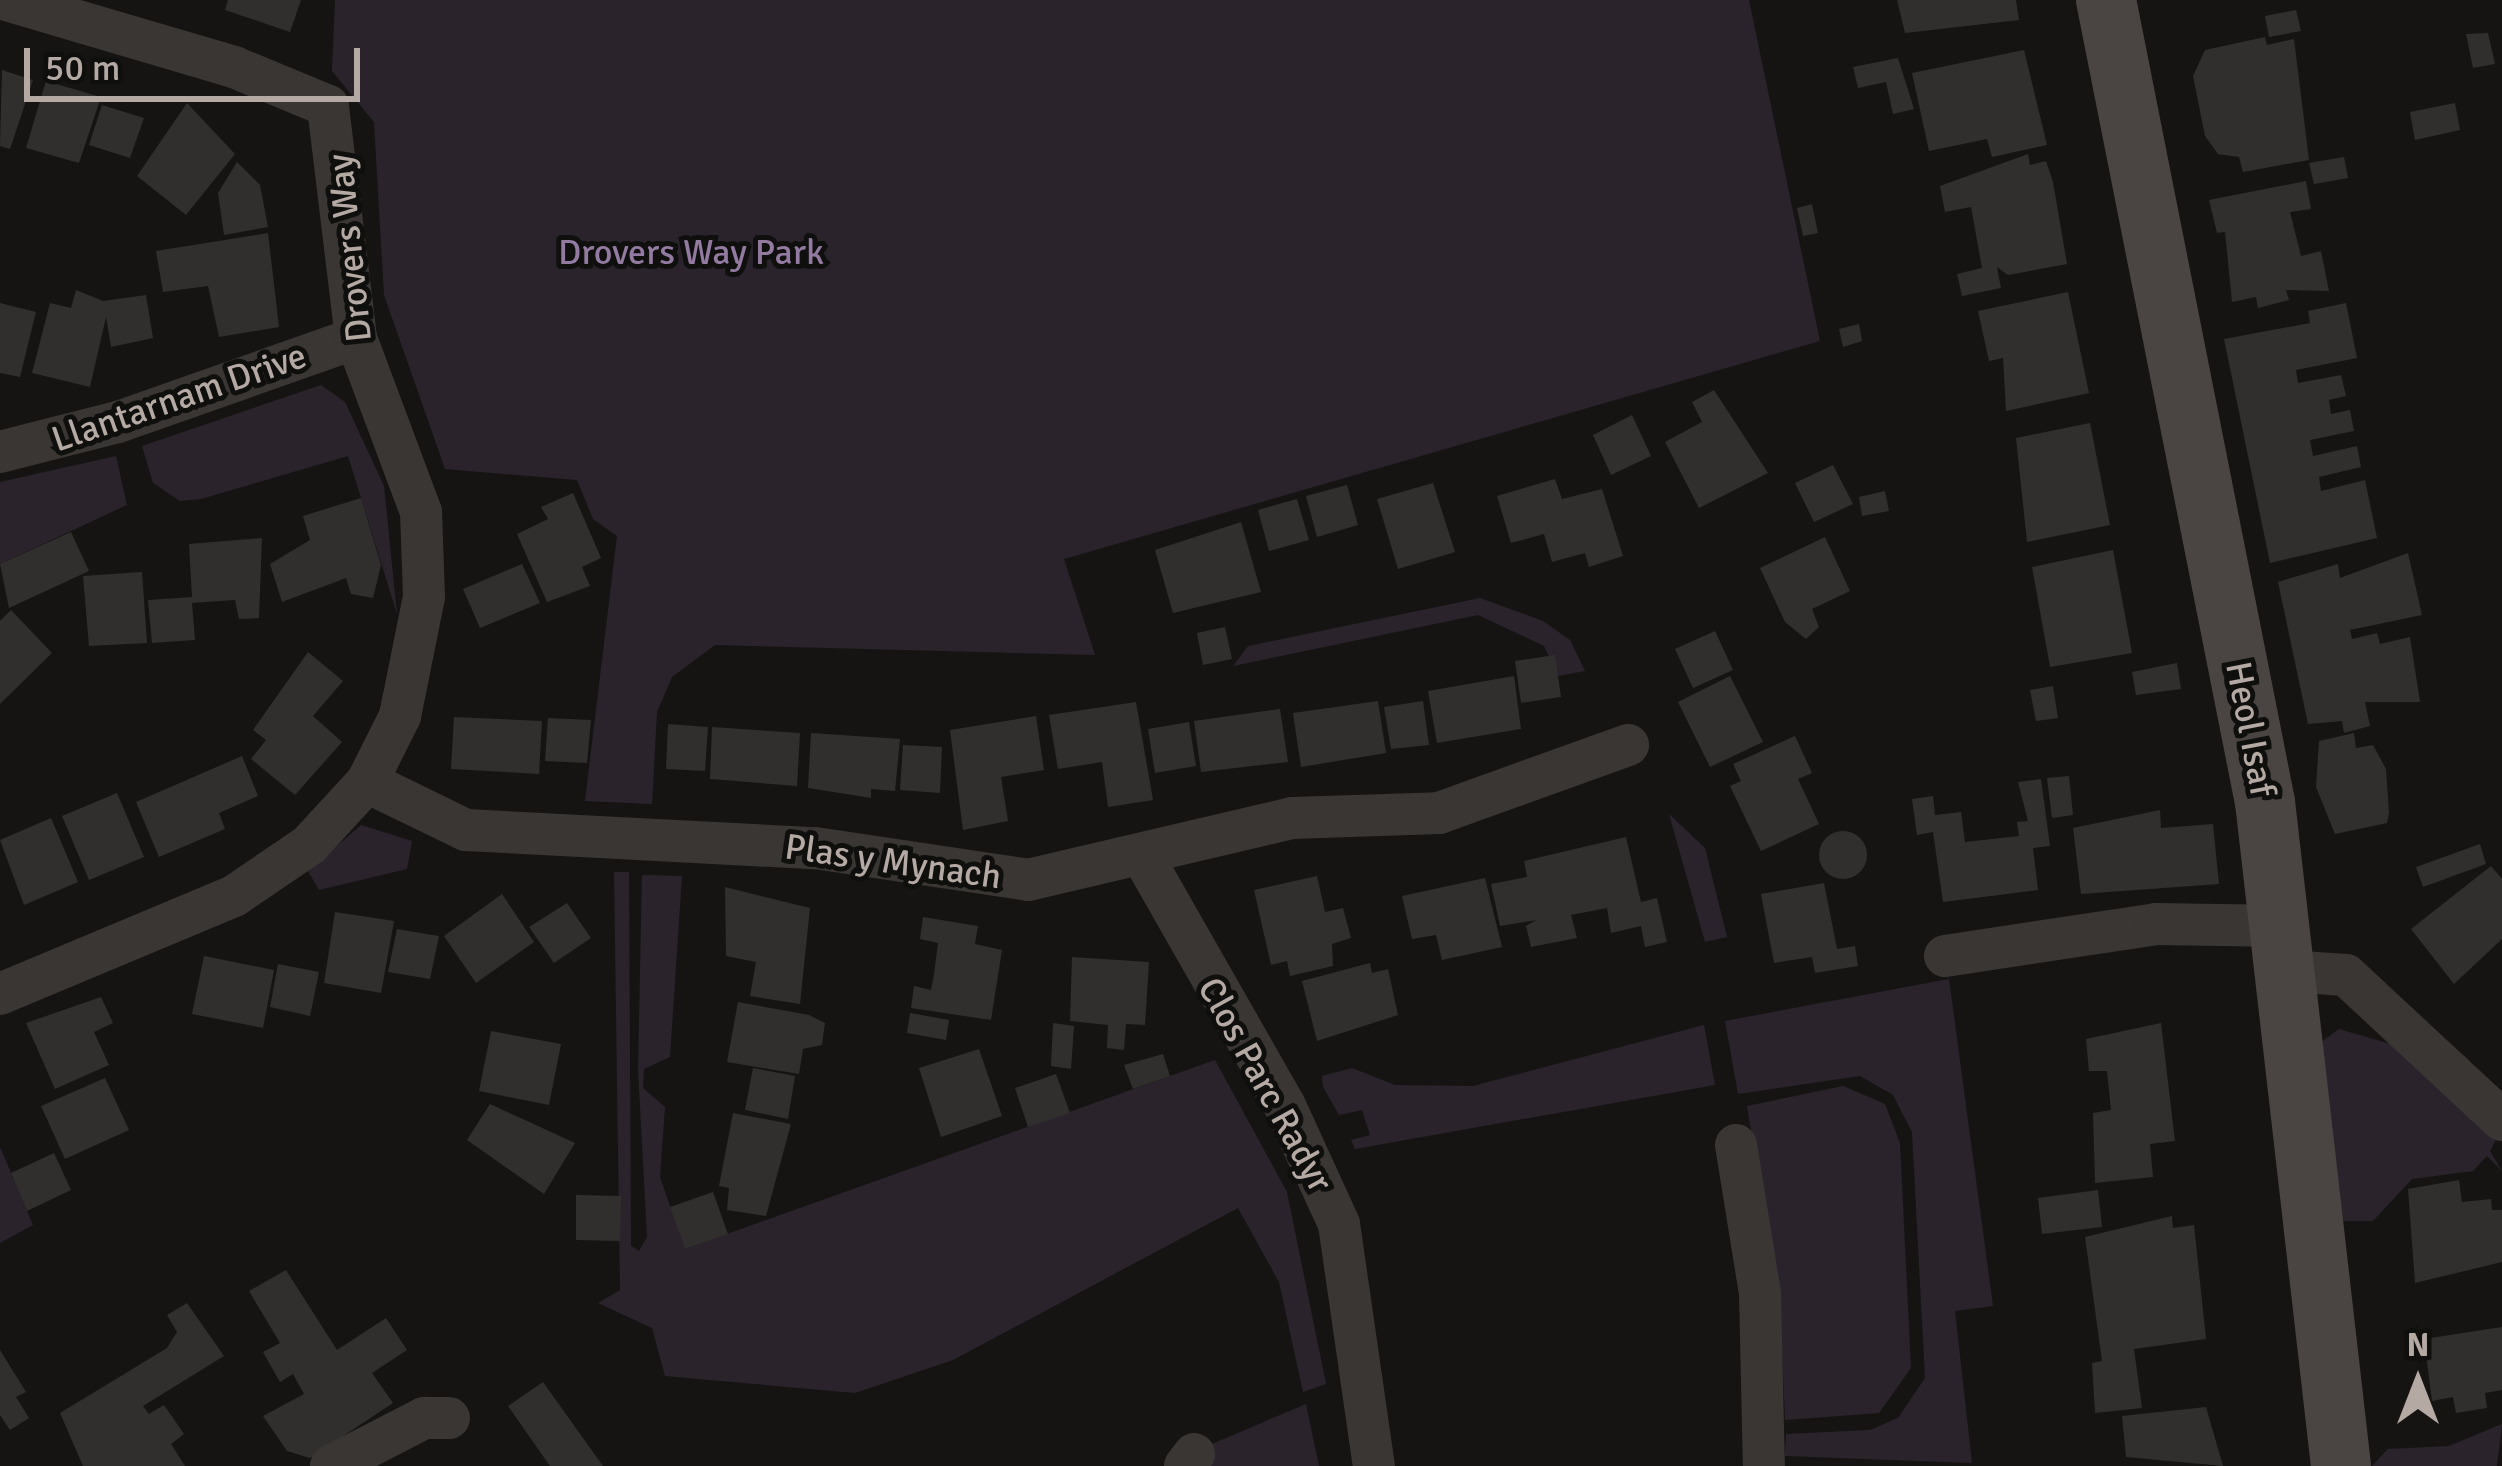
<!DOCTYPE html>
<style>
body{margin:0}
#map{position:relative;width:2502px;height:1466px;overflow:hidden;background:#151413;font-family:Signika,sans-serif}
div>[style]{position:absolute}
.green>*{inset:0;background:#2a232c}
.building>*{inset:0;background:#312f2e}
.round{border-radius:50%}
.minor>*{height:42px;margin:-21px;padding:0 21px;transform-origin:21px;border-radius:21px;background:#3a3634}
.secondary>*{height:60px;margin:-30px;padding:0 30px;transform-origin:30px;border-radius:30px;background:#4a4442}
span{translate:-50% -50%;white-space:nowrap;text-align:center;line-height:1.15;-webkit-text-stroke:10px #0f0f0e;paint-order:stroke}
.street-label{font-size:36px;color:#b5a9a4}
.park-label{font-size:36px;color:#937aa1}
.north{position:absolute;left:2358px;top:1322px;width:120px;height:120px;-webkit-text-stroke:9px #0f0f0e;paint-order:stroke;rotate:0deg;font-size:33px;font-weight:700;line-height:48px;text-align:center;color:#b5a9a4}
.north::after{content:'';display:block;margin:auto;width:42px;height:54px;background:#b5a9a4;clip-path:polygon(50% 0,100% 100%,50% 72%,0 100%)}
.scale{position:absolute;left:24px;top:48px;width:336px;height:54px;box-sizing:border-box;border:6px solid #b5a9a4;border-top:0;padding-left:15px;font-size:36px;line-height:42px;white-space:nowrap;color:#b5a9a4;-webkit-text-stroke:9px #0f0f0e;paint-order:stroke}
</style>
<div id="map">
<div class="green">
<div style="clip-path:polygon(335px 0,1749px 0,1820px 341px,1064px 559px,1095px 655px,715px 645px,672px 677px,657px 712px,652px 804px,585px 801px,617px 536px,593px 519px,577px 480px,445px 469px,384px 295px,374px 122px,332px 71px)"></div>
<div style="clip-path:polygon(321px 385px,345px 402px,384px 486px,397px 614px,348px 456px,201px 499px,180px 501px,153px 483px,142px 446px)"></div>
<div style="clip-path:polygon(116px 456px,127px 505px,0 564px,0 482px)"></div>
<div style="clip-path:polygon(1480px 598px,1543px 621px,1570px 640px,1585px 671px,1558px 676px,1544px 646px,1478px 615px,1233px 666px,1248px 646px)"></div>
<div style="clip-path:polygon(1669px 814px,1705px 848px,1727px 937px,1705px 942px)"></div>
<div style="clip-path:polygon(361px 825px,412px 841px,407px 869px,319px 890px,308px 871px)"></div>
<div style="clip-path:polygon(614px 872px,629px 872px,631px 1246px,639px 1251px,647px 1237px,638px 1069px,642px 875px,682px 876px,670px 1057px,644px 1069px,643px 1088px,665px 1107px,660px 1177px,685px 1249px,1215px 1060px,1287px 1192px,1326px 1384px,1303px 1392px,1279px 1282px,1238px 1208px,953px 1360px,855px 1393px,665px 1376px,652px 1328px,598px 1303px,620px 1290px)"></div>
<div style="clip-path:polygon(1949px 979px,1993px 1306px,1955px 1311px,1972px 1463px,1785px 1456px,1786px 1434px,1870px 1430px,1898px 1418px,1925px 1378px,1912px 1132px,1893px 1095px,1860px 1076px,1738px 1094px,1725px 1021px)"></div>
<div style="clip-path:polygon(1704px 1025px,1715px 1085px,1355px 1149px,1351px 1140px,1370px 1135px,1362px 1110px,1339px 1115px,1323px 1087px,1322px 1076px,1352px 1068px,1395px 1085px,1473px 1086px)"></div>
<div style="clip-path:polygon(2339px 1029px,2401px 1047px,2440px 1039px,2467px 1058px,2491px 1089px,2499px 1134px,2490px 1151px,2502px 1171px,2487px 1156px,2473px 1171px,2412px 1179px,2373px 1221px,2341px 1221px,2316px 1046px)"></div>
<div style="clip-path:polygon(1843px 1086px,1885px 1104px,1900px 1143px,1911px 1368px,1879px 1413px,1785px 1420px,1780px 1303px,1747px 1106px)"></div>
<div style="clip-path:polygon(0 1147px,33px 1225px,0 1243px)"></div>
<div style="clip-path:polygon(1306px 1404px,1319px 1466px,1185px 1466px,1212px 1444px)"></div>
<div style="clip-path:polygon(2502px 1424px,2497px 1466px,2372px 1466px,2388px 1449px,2449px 1446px)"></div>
</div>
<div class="building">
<div style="clip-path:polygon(228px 0,301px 0,290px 32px,225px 10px)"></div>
<div style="clip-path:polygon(1897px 0,2016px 0,2019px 20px,1905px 33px)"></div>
<div style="clip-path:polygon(2296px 10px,2301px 31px,2269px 37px,2265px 16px)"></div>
<div style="clip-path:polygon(2488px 33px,2495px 64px,2473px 68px,2466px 34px)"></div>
<div style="clip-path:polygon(2265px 37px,2267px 45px,2294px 39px,2309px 160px,2243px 172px,2239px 157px,2218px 154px,2205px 136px,2193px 76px,2205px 50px)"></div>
<div style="clip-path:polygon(2024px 50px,2047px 145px,1992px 157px,1987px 139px,1929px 151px,1912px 73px)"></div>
<div style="clip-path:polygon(1898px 58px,1914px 109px,1893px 114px,1886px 82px,1858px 88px,1853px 67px)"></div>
<div style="clip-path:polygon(2px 70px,33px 80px,10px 149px,0 146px)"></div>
<div style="clip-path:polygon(46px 81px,101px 97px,79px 163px,26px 148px)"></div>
<div style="clip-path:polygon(187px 103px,235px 154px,186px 215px,137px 176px)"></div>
<div style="clip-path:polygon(2455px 103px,2460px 130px,2415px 140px,2410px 112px)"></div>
<div style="clip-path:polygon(102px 105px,144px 118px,130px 158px,89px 145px)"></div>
<div style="clip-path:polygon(2028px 154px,2030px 165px,2046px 161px,2053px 182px,2067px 264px,2008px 275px,1997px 267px,2001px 288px,1962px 296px,1957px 274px,1982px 268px,1971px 207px,1945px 212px,1940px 186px)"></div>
<div style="clip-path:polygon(2344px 157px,2348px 178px,2314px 184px,2309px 163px)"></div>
<div style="clip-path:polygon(237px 162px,260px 185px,268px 227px,224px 235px,218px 193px)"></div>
<div style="clip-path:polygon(2306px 181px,2311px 209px,2290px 212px,2301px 256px,2321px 251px,2329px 291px,2286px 290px,2289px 300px,2258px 308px,2256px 297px,2232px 302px,2225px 232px,2217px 233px,2209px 200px)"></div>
<div style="clip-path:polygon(1812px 204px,1818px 233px,1803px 236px,1797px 208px)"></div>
<div style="clip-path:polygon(268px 233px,279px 327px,219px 337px,208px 286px,163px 292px,156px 251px)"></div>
<div style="clip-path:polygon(76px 290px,103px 301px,146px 295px,153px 338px,111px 347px,106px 317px,90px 387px,32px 373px,50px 303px,71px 308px)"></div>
<div style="clip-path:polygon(2068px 292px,2089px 393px,2006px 411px,2003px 358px,1989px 361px,1978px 311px)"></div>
<div style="clip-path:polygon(0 303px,36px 312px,20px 377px,0 373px)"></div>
<div style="clip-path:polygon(2346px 303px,2357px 358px,2296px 370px,2298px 383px,2341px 375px,2346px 396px,2329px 400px,2331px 414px,2350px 410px,2354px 431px,2310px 440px,2313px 456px,2357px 446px,2361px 467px,2319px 477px,2321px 491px,2365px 480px,2377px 538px,2270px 563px,2224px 339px,2310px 323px,2308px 311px)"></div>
<div style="clip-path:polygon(1859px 324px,1862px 341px,1843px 347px,1839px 329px)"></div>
<div style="clip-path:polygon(1714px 390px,1768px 473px,1699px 508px,1665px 442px,1702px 422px,1692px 402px)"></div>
<div style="clip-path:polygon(1632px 415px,1651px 456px,1611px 475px,1593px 435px)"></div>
<div style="clip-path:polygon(2090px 423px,2110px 525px,2027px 542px,2016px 438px)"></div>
<div style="clip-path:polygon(1833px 465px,1853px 504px,1814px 522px,1795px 483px)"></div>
<div style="clip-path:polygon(1555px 479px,1562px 499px,1602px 489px,1623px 556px,1589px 567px,1585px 553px,1552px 562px,1544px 534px,1511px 543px,1497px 496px)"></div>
<div style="clip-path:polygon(1433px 483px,1455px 552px,1398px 569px,1377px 499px)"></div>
<div style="clip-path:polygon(1347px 485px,1358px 525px,1317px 537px,1306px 496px)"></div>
<div style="clip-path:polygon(1885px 491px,1889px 511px,1862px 516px,1859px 497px)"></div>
<div style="clip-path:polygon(573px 493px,601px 558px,582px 567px,590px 586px,547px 602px,517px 534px,548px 519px,541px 507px)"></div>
<div style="clip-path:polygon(361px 498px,381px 565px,373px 598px,351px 594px,346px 578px,282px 602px,270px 564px,310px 540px,303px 516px)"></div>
<div style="clip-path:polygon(1297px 499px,1309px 540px,1269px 551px,1258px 510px)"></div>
<div style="clip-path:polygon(1241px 522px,1261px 592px,1173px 613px,1155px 550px)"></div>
<div style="clip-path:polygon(71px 532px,89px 571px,9px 608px,0 564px)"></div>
<div style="clip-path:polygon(1825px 537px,1850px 591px,1812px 609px,1819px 627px,1806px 639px,1785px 622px,1760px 568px)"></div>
<div style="clip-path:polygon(262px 538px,259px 618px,239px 619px,235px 600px,192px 603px,195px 640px,152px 643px,148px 600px,192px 597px,189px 544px)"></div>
<div style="clip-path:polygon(2113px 550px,2132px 653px,2050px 667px,2032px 567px)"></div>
<div style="clip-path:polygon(2408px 553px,2422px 615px,2350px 630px,2352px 639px,2377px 633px,2380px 644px,2410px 637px,2420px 702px,2365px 702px,2370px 726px,2344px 733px,2342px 721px,2308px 724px,2278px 582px,2338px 564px,2340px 578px)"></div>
<div style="clip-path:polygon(522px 564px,540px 603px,480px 628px,463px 589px)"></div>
<div style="clip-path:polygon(142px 572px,147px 643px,89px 646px,83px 576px)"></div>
<div style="clip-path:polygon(11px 610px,52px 653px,0 704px,0 621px)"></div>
<div style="clip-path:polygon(1225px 627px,1232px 659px,1203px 665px,1197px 633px)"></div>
<div style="clip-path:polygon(1715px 631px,1733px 670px,1693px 688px,1675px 649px)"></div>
<div style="clip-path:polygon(308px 652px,343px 681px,313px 716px,342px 742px,295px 795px,251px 759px,266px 740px,253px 730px)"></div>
<div style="clip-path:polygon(1555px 655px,1561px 697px,1521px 703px,1515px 661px)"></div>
<div style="clip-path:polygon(2177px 663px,2181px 689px,2136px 695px,2132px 672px)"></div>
<div style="clip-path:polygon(1514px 676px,1521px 729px,1437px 743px,1428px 691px)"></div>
<div style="clip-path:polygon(1730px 676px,1763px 742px,1710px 767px,1678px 702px)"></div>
<div style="clip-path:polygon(2053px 686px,2058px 718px,2036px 721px,2030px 690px)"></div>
<div style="clip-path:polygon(1378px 701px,1386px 753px,1301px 767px,1293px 713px)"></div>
<div style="clip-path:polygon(1423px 701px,1429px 745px,1391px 749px,1384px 707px)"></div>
<div style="clip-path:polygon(1136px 702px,1153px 800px,1108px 807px,1102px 762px,1058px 769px,1049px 715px)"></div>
<div style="clip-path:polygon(1280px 709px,1288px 762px,1201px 772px,1194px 721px)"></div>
<div style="clip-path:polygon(1036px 716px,1044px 770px,1001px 777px,1008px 821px,963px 830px,950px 730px)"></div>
<div style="clip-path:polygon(454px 717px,542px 721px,539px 774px,451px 769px)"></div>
<div style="clip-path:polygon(548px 718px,591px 720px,587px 763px,545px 761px)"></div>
<div style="clip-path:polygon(1189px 722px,1196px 766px,1155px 773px,1148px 729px)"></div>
<div style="clip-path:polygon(668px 724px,708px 727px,705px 771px,666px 769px)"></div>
<div style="clip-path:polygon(712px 727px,800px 733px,797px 786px,710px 779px)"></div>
<div style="clip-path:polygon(811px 733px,900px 739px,895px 791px,871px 789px,871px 798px,808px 788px)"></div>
<div style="clip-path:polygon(2354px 733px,2356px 748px,2373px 745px,2386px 769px,2389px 813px,2387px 823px,2335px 834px,2316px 787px,2319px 741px)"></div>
<div style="clip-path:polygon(1795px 736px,1812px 773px,1798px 779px,1819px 824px,1761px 851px,1730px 786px,1741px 781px,1733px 764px)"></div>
<div style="clip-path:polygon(903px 745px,942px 747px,940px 793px,900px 790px)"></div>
<div style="clip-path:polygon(242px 756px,258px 796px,219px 813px,225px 829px,159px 857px,136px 802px)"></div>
<div style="clip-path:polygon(2069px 776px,2073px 815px,2052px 818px,2047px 778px)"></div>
<div style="clip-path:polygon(2041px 779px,2050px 846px,2033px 848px,2038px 890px,1943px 902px,1933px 832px,1917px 835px,1912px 799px,1933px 796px,1935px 815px,1961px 812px,1965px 842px,2019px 836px,2017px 822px,2028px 821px,2018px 782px)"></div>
<div style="clip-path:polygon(117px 793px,144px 857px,89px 880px,62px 816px)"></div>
<div style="clip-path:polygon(2160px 810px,2161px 828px,2213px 824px,2219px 884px,2081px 894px,2073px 828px)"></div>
<div style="clip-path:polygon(51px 818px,78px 882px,24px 905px,0 840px)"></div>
<div class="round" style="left:1819px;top:831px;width:48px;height:48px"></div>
<div style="clip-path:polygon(1626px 837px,1641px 902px,1657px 898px,1667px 942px,1645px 947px,1641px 926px,1611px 933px,1607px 908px,1571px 915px,1577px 938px,1531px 947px,1526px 926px,1536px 920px,1500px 926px,1491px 884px,1527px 877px,1524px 861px)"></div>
<div style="clip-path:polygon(2480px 844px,2486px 864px,2423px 887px,2416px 867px)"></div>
<div style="clip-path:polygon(2491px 866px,2502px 879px,2502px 939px,2454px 984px,2411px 929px)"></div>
<div style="clip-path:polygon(1317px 876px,1325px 912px,1343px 908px,1351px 938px,1332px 944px,1333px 966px,1290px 976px,1287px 961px,1271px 965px,1254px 890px)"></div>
<div style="clip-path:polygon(1485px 878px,1502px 947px,1442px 960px,1436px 935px,1412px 939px,1402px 896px)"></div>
<div style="clip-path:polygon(1824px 883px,1837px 949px,1855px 946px,1858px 966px,1815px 973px,1812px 957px,1774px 963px,1761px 894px)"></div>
<div style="clip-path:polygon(725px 887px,810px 908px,800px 1004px,750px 996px,756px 962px,726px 956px)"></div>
<div style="clip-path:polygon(502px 894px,534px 942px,476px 983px,444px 936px)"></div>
<div style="clip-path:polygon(567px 903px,591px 938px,554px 963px,529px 927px)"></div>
<div style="clip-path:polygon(335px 912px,394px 921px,381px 993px,324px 983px)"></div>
<div style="clip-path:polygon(923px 917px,978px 926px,975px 944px,1002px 950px,991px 1020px,911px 1008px,914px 986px,931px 990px,934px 974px,938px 943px,920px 939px)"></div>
<div style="clip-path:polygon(397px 929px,439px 936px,430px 979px,388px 972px)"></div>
<div style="clip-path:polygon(204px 956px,274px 970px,263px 1028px,192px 1014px)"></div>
<div style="clip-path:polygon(1072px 957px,1149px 962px,1145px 1025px,1126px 1024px,1124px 1050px,1107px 1048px,1108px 1025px,1070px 1021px)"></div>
<div style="clip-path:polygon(1370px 963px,1372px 973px,1388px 969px,1398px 1015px,1317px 1041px,1302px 981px)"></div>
<div style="clip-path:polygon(278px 964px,319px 972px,310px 1016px,270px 1007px)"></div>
<div style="clip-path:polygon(101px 997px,113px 1023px,94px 1032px,109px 1065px,55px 1089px,26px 1023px)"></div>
<div style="clip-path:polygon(738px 1002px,809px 1015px,825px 1023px,822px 1045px,803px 1049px,799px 1074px,727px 1062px)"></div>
<div style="clip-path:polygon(910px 1013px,949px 1020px,946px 1040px,907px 1033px)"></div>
<div style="clip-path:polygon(1053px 1023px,1074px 1026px,1071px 1069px,1051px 1066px)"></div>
<div style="clip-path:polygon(2161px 1023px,2175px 1141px,2150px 1144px,2153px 1177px,2095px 1183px,2093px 1113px,2111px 1110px,2107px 1071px,2089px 1071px,2086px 1039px)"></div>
<div style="clip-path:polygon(491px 1031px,561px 1044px,549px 1105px,479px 1091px)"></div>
<div style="clip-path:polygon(979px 1049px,1002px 1116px,941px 1137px,919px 1068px)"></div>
<div style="clip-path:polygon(1163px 1054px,1170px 1076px,1133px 1089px,1124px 1065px)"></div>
<div style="clip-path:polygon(753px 1068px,795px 1076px,788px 1119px,745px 1110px)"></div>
<div style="clip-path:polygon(1056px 1074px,1070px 1113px,1028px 1127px,1015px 1088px)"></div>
<div style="clip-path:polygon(105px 1078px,129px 1130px,65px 1159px,41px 1106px)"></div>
<div style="clip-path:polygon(490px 1104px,575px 1143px,544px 1194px,467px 1140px)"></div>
<div style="clip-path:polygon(733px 1113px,791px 1124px,766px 1216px,727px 1210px,729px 1188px,719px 1186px)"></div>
<div style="clip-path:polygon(54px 1153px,71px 1190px,27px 1211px,11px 1173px)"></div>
<div style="clip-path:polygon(2459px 1180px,2462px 1202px,2491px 1199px,2492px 1210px,2502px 1210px,2502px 1262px,2415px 1283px,2408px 1189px)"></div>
<div style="clip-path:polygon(2098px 1190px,2102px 1227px,2042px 1234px,2038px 1198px)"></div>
<div style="clip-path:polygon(713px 1192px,728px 1234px,685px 1249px,670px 1207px)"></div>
<div style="clip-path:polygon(576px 1195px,621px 1196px,620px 1241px,576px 1240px)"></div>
<div style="clip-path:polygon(2172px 1216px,2173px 1228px,2194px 1225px,2206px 1339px,2134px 1349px,2142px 1408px,2095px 1413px,2092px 1363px,2102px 1361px,2085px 1237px)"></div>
<div style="clip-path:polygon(286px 1270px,337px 1350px,386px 1318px,407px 1350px,372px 1373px,393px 1403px,310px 1458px,287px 1451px,263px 1416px,304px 1394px,293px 1374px,280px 1382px,263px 1352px,280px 1343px,249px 1291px)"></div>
<div style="clip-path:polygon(187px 1303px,224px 1356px,143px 1406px,149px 1414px,164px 1405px,184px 1434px,171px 1444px,185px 1466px,83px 1466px,60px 1413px,167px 1348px,177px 1332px,167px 1315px)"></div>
<div style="clip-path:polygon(2502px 1327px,2502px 1390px,2485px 1393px,2487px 1408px,2456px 1413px,2453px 1397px,2432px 1401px,2424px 1339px)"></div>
<div style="clip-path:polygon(0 1350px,26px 1392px,16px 1397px,29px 1418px,10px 1430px,0 1415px)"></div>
<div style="clip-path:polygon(543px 1382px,603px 1466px,550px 1466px,508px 1406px)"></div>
<div style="clip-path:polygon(2206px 1407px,2223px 1466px,2126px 1457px,2122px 1416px)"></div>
</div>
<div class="minor">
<div style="left:0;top:452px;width:122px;rotate:-14.3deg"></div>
<div style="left:118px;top:422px;width:252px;rotate:-19.4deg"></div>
<div style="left:367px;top:782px;width:110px;rotate:25.9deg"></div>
<div style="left:466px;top:830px;width:349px;rotate:3deg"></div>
<div style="left:815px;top:848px;width:215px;rotate:8.5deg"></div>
<div style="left:1028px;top:880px;width:271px;rotate:-13.2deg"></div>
<div style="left:1292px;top:818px;width:147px;rotate:-1.9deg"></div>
<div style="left:1439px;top:813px;width:201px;rotate:-19.8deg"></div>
<div style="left:1143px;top:857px;width:287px;rotate:60.3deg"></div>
<div style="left:1285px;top:1106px;width:130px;rotate:65.4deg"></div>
<div style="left:1339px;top:1224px;width:245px;rotate:81.8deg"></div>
<div style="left:1945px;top:956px;width:213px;rotate:-8.6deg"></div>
<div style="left:2156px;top:924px;width:127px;rotate:0.9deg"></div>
<div style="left:2287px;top:971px;width:59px;rotate:3.9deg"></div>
<div style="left:2346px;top:975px;width:213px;rotate:42.9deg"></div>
<div style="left:0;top:994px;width:254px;rotate:-22.7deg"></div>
<div style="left:234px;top:896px;width:91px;rotate:-34.2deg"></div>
<div style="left:309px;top:845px;width:86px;rotate:-47.4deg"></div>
<div style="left:367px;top:782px;width:74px;rotate:-63.4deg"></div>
<div style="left:400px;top:716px;width:121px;rotate:-78.6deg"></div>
<div style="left:424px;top:597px;width:85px;rotate:-92deg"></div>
<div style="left:421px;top:512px;width:186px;rotate:-110.5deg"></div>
<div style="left:356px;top:338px;width:234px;rotate:-96.9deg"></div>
<div style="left:328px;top:106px;width:102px;rotate:-157.5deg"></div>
<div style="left:234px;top:67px;width:238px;rotate:-163.6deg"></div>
<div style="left:1736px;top:1145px;width:151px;rotate:80.8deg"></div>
<div style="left:1760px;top:1294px;width:172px;rotate:88.7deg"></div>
<div style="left:331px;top:1466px;width:105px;rotate:-27.3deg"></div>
<div style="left:424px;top:1418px;width:25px"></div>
<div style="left:1185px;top:1466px;width:15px;rotate:-53deg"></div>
</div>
<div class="secondary">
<div style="left:2106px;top:0;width:818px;rotate:78.79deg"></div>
<div style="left:2265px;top:802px;width:668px;rotate:83.47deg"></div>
</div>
<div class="street-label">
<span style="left:350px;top:248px;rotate:-96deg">Drovers Way</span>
<span style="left:179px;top:398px;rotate:-19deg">Llantarnam Drive</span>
<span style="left:2250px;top:729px;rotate:79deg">Heol Isaf</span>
<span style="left:893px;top:862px;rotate:8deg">Plas y Mynach</span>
<span style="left:1265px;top:1085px;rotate:61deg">Clos Parc Radyr</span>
</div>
<div class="park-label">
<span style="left:691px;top:253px">Drovers Way Park</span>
</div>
<div class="north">N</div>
<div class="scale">50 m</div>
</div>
